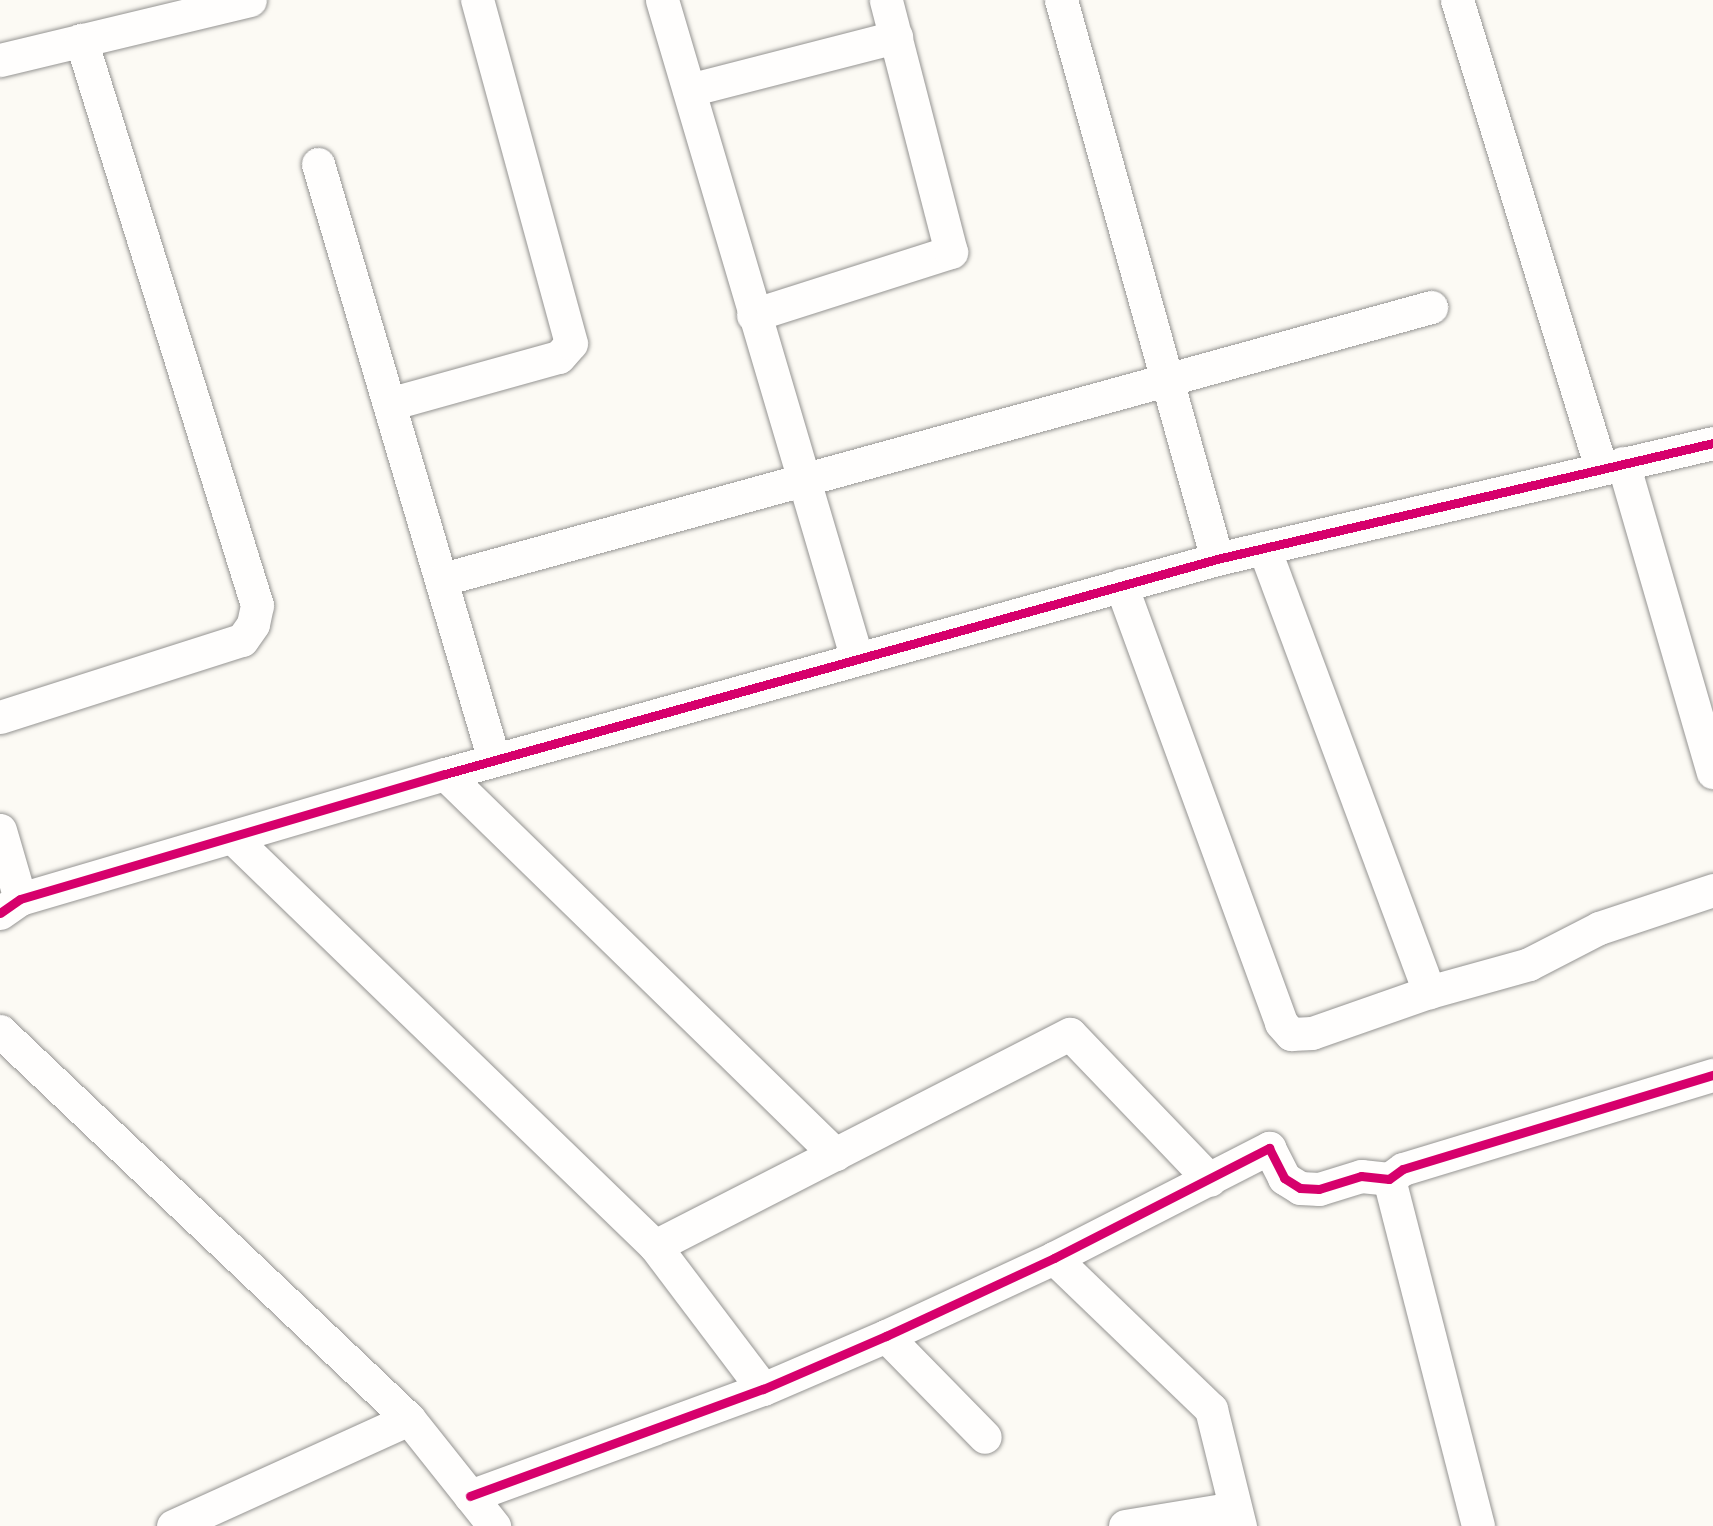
<!DOCTYPE html>
<style>
body{margin:0}
#map{position:relative;width:1713px;height:1526px;overflow:hidden;background:#fcfaf4;font-family:"Source Serif 4",serif}
div>[style]{position:absolute}
.roads{filter:drop-shadow(0 0 2px #959492) drop-shadow(0 0 2px #959492)}
.minor>*{height:33px;margin:-16.5px;padding:0 16.5px;transform-origin:16.5px;border-radius:16.5px;background:#fffefd}
.cycleway>*{height:9px;margin:-4.5px;padding:0 4.5px;transform-origin:4.5px;border-radius:4.5px;background:#d6006c}
span{translate:-50% -50%;white-space:nowrap;text-align:center;line-height:1.15;-webkit-text-stroke:6px #fff;paint-order:stroke}
</style>
<div id="map">
<div class="roads">
<div class="minor">
<div style="left:662px;top:0;width:687px;rotate:73.52deg"></div>
<div style="left:1061px;top:0;width:580px;rotate:74.41deg"></div>
<div style="left:1457px;top:0;width:490px;rotate:72.9deg"></div>
<div style="left:0;top:60px;width:257px;rotate:-13.5deg"></div>
<div style="left:689px;top:90px;width:214px;rotate:-14.4deg"></div>
<div style="left:318px;top:164px;width:621px;rotate:73.55deg"></div>
<div style="left:753px;top:315px;width:208px;rotate:-17.7deg"></div>
<div style="left:951px;top:252px;width:260px;rotate:-104.5deg"></div>
<div style="left:389px;top:404px;width:176px;rotate:-15.5deg"></div>
<div style="left:559px;top:357px;width:18px;rotate:-49deg"></div>
<div style="left:571px;top:343px;width:356px;rotate:-105.3deg"></div>
<div style="left:1623px;top:463px;width:322px;rotate:73.8deg"></div>
<div style="left:1264px;top:548px;width:474px;rotate:69.6deg"></div>
<div style="left:443px;top:579px;width:1025px;rotate:-15.39deg"></div>
<div style="left:1121px;top:585px;width:466px;rotate:69.9deg"></div>
<div style="left:1281px;top:1023px;width:15px;rotate:48deg"></div>
<div style="left:1291px;top:1034px;width:21px;rotate:-3deg"></div>
<div style="left:1312px;top:1033px;width:124px;rotate:-19.3deg"></div>
<div style="left:1429px;top:992px;width:104px;rotate:-15.6deg"></div>
<div style="left:1529px;top:964px;width:79px;rotate:-27.2deg"></div>
<div style="left:1599px;top:928px;width:120px;rotate:-18.4deg"></div>
<div style="left:0;top:717px;width:254px;rotate:-17.7deg"></div>
<div style="left:242px;top:640px;width:19px;rotate:-55deg"></div>
<div style="left:253px;top:624px;width:19px;rotate:-78deg"></div>
<div style="left:257px;top:605px;width:592px;rotate:-107.3deg"></div>
<div style="left:445px;top:774px;width:545px;rotate:44.26deg"></div>
<div style="left:0;top:830px;width:72px;rotate:73.8deg"></div>
<div style="left:232px;top:837px;width:588px;rotate:44.04deg"></div>
<div style="left:655px;top:1246px;width:179px;rotate:52.9deg"></div>
<div style="left:0;top:913px;width:24px;rotate:-35deg"></div>
<div style="left:20px;top:899px;width:443px;rotate:-16.4deg"></div>
<div style="left:445px;top:774px;width:801px;rotate:-15.56deg"></div>
<div style="left:1217px;top:559px;width:509px;rotate:-13.16deg"></div>
<div style="left:0;top:1031px;width:564px;rotate:43.49deg"></div>
<div style="left:409px;top:1419px;width:137px;rotate:51.5deg"></div>
<div style="left:1389px;top:1179px;width:358px;rotate:75.6deg"></div>
<div style="left:655px;top:1246px;width:466px;rotate:-27.1deg"></div>
<div style="left:1070px;top:1034px;width:202px;rotate:46.2deg"></div>
<div style="left:1054px;top:1258px;width:218px;rotate:43.9deg"></div>
<div style="left:1211px;top:1409px;width:121px;rotate:76.1deg"></div>
<div style="left:886px;top:1336px;width:141px;rotate:45.6deg"></div>
<div style="left:470px;top:1496px;width:312px;rotate:-20.1deg"></div>
<div style="left:763px;top:1389px;width:134px;rotate:-23.3deg"></div>
<div style="left:886px;top:1336px;width:185px;rotate:-24.9deg"></div>
<div style="left:1054px;top:1258px;width:242px;rotate:-27.1deg"></div>
<div style="left:1269px;top:1148px;width:34px;rotate:63deg"></div>
<div style="left:1284px;top:1178px;width:19px;rotate:32deg"></div>
<div style="left:1300px;top:1188px;width:19px;rotate:3deg"></div>
<div style="left:1319px;top:1189px;width:44px;rotate:-17.2deg"></div>
<div style="left:1361px;top:1176px;width:28px;rotate:6deg"></div>
<div style="left:1389px;top:1179px;width:17px;rotate:-36deg"></div>
<div style="left:1403px;top:1169px;width:324px;rotate:-16.9deg"></div>
<div style="left:173px;top:1526px;width:259px;rotate:-24.4deg"></div>
<div style="left:1125px;top:1526px;width:111px;rotate:-9.3deg"></div>
</div>
</div>
<div class="cycleway">
<div style="left:0;top:913px;width:24px;rotate:-35deg"></div>
<div style="left:20px;top:899px;width:443px;rotate:-16.4deg"></div>
<div style="left:445px;top:774px;width:801px;rotate:-15.56deg"></div>
<div style="left:1217px;top:559px;width:509px;rotate:-13.16deg"></div>
<div style="left:470px;top:1496px;width:312px;rotate:-20.1deg"></div>
<div style="left:763px;top:1389px;width:134px;rotate:-23.3deg"></div>
<div style="left:886px;top:1336px;width:185px;rotate:-24.9deg"></div>
<div style="left:1054px;top:1258px;width:242px;rotate:-27.1deg"></div>
<div style="left:1269px;top:1148px;width:34px;rotate:63deg"></div>
<div style="left:1284px;top:1178px;width:19px;rotate:32deg"></div>
<div style="left:1300px;top:1188px;width:19px;rotate:3deg"></div>
<div style="left:1319px;top:1189px;width:44px;rotate:-17.2deg"></div>
<div style="left:1361px;top:1176px;width:28px;rotate:6deg"></div>
<div style="left:1389px;top:1179px;width:17px;rotate:-36deg"></div>
<div style="left:1403px;top:1169px;width:324px;rotate:-16.9deg"></div>
</div>
</div>
